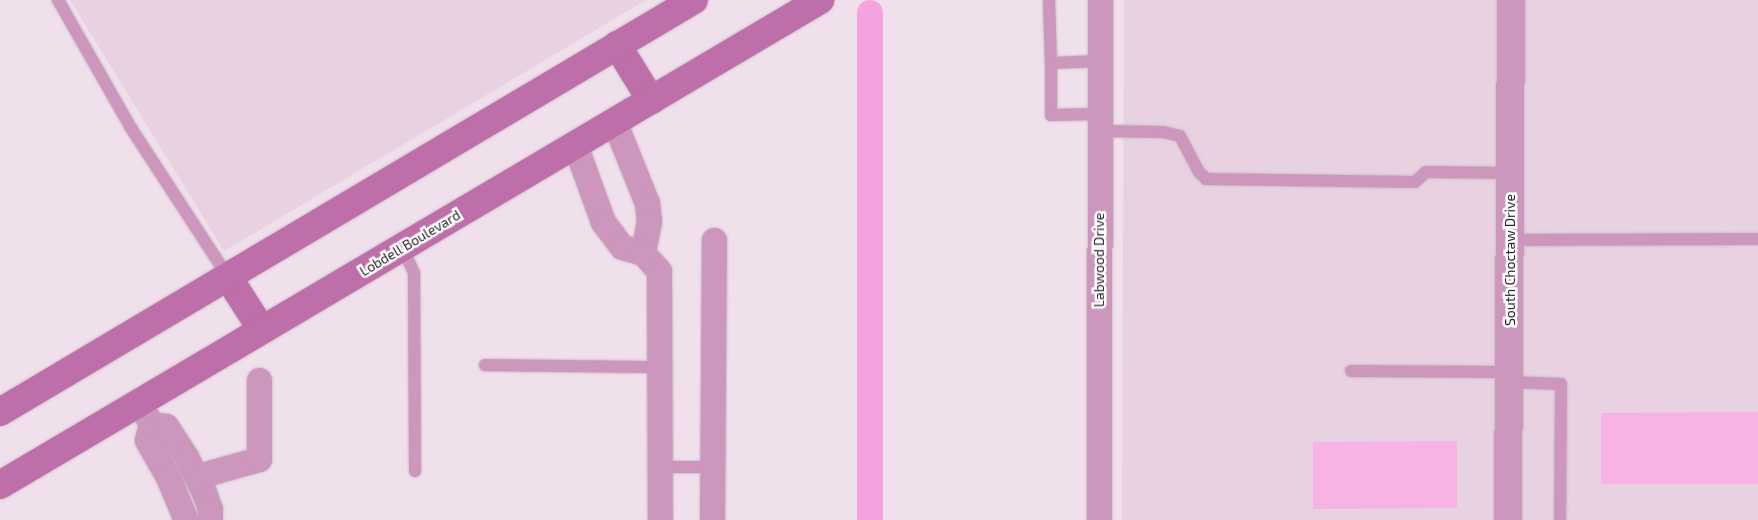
<!DOCTYPE html>
<style>
body{margin:0}
#map{position:relative;width:1758px;height:520px;overflow:hidden;background:#f0e0eb;font-family:"Exo 2",sans-serif}
div>[style]{position:absolute}
.built>*{inset:0;background:#e8d1e0}
.canal>*{height:26px;margin:-13px;padding:0 13px;transform-origin:13px;border-radius:13px;background:#f6a2de}
.building>*{inset:0;background:#f7b3e3}
.roads{filter:drop-shadow(0 0 1px #cbbdc7) drop-shadow(0 0 1px #cbbdc7)}
.service>*{height:12px;margin:-6px;padding:0 6px;transform-origin:6px;border-radius:6px;background:#cd96bd}
.minor>*{height:25px;margin:-12.5px;padding:0 12.5px;transform-origin:12.5px;border-radius:12.5px;background:#cd96bd}
.tertiary>*{height:28px;margin:-14px;padding:0 14px;transform-origin:14px;border-radius:14px;background:#cd96bd}
.secondary>*{height:28px;margin:-14px;padding:0 14px;transform-origin:14px;border-radius:14px;background:#be6ea8}
span{translate:-50% -50%;white-space:nowrap;text-align:center;line-height:1.15;-webkit-text-stroke:5px #fff;paint-order:stroke}
.street-label{font-size:14px;color:#241e22}
</style>
<div id="map">
<div class="built">
<div style="clip-path:polygon(70px 0,646px 0,224px 251px)"></div>
<div style="clip-path:polygon(1124px 0,1758px 0,1758px 520px,1122px 520px)"></div>
</div>
<div class="canal">
<div style="left:870px;top:520px;width:507px;rotate:-90deg"></div>
</div>
<div class="building">
<div style="clip-path:polygon(1758px 412px,1758px 484px,1601px 484px,1601px 413px)"></div>
<div style="clip-path:polygon(1457px 441px,1457px 508px,1313px 509px,1313px 442px)"></div>
</div>
<div class="roads">
<div class="service">
<div style="left:58px;top:0;width:147px;rotate:60.3deg"></div>
<div style="left:131px;top:128px;width:178px;rotate:56.9deg"></div>
<div style="left:1049px;top:0;width:63px;rotate:88.2deg"></div>
<div style="left:1051px;top:63px;width:49px;rotate:-2.3deg"></div>
<div style="left:1051px;top:63px;width:52px;rotate:90deg"></div>
<div style="left:1051px;top:115px;width:48px;rotate:-1.2deg"></div>
<div style="left:1100px;top:131px;width:63px;rotate:0.9deg"></div>
<div style="left:1163px;top:132px;width:17px;rotate:13deg"></div>
<div style="left:1180px;top:136px;width:41px;rotate:62.2deg"></div>
<div style="left:1199px;top:172px;width:10px;rotate:45deg"></div>
<div style="left:1206px;top:179px;width:209px;rotate:0.8deg"></div>
<div style="left:1415px;top:182px;width:15px;rotate:-42deg"></div>
<div style="left:1426px;top:172px;width:84px;rotate:0.7deg"></div>
<div style="left:1510px;top:240px;width:248px;rotate:-0.2deg"></div>
<div style="left:402px;top:247px;width:29px;rotate:65deg"></div>
<div style="left:414px;top:273px;width:198px;rotate:89.7deg"></div>
<div style="left:485px;top:365px;width:175px;rotate:0.7deg"></div>
<div style="left:1351px;top:371px;width:158px;rotate:0.4deg"></div>
<div style="left:1509px;top:382px;width:52px;rotate:2.2deg"></div>
<div style="left:1561px;top:384px;width:136px;rotate:90.4deg"></div>
<div style="left:660px;top:467px;width:53px"></div>
</div>
<div class="minor">
<div style="left:614px;top:121px;width:88px;rotate:68.1deg"></div>
<div style="left:647px;top:203px;width:18px;rotate:84deg"></div>
<div style="left:649px;top:221px;width:33px;rotate:101deg"></div>
<div style="left:575px;top:145px;width:82px;rotate:70deg"></div>
<div style="left:603px;top:222px;width:31px;rotate:53deg"></div>
<div style="left:622px;top:247px;width:22px;rotate:16deg"></div>
<div style="left:643px;top:253px;width:24px;rotate:48deg"></div>
<div style="left:659px;top:271px;width:249px;rotate:89.8deg"></div>
<div style="left:139px;top:403px;width:24px;rotate:60deg"></div>
<div style="left:151px;top:424px;width:16px;rotate:104deg"></div>
<div style="left:147px;top:440px;width:43px;rotate:60.4deg"></div>
<div style="left:168px;top:477px;width:47px;rotate:67.3deg"></div>
<div style="left:151px;top:424px;width:15px;rotate:8deg"></div>
<div style="left:166px;top:426px;width:37px;rotate:57deg"></div>
<div style="left:186px;top:457px;width:39px;rotate:63deg"></div>
<div style="left:204px;top:492px;width:18px;rotate:71deg"></div>
<div style="left:210px;top:509px;width:11px;rotate:90deg"></div>
<div style="left:198px;top:476px;width:63px;rotate:-15.6deg"></div>
<div style="left:259px;top:459px;width:79px;rotate:-90deg"></div>
<div style="left:712px;top:520px;width:280px;rotate:-89.6deg"></div>
<div style="left:1099px;top:520px;width:520px;rotate:-89.89deg"></div>
</div>
<div class="tertiary">
<div style="left:1508px;top:520px;width:520px;rotate:-89.67deg"></div>
</div>
<div class="secondary">
<div style="left:617px;top:45px;width:65px;rotate:58.3deg"></div>
<div style="left:228px;top:277px;width:63px;rotate:57.3deg"></div>
<div style="left:0;top:412px;width:807px;rotate:-30.7deg"></div>
<div style="left:0;top:485px;width:953px;rotate:-30.6deg"></div>
</div>
</div>
<div class="street-label">
<span style="left:410px;top:243px;rotate:-31deg">Lobdell Boulevard</span>
<span style="left:1099px;top:260px;rotate:-90deg">Labwood Drive</span>
<span style="left:1510px;top:260px;rotate:-90deg">South Choctaw Drive</span>
</div>
</div>
